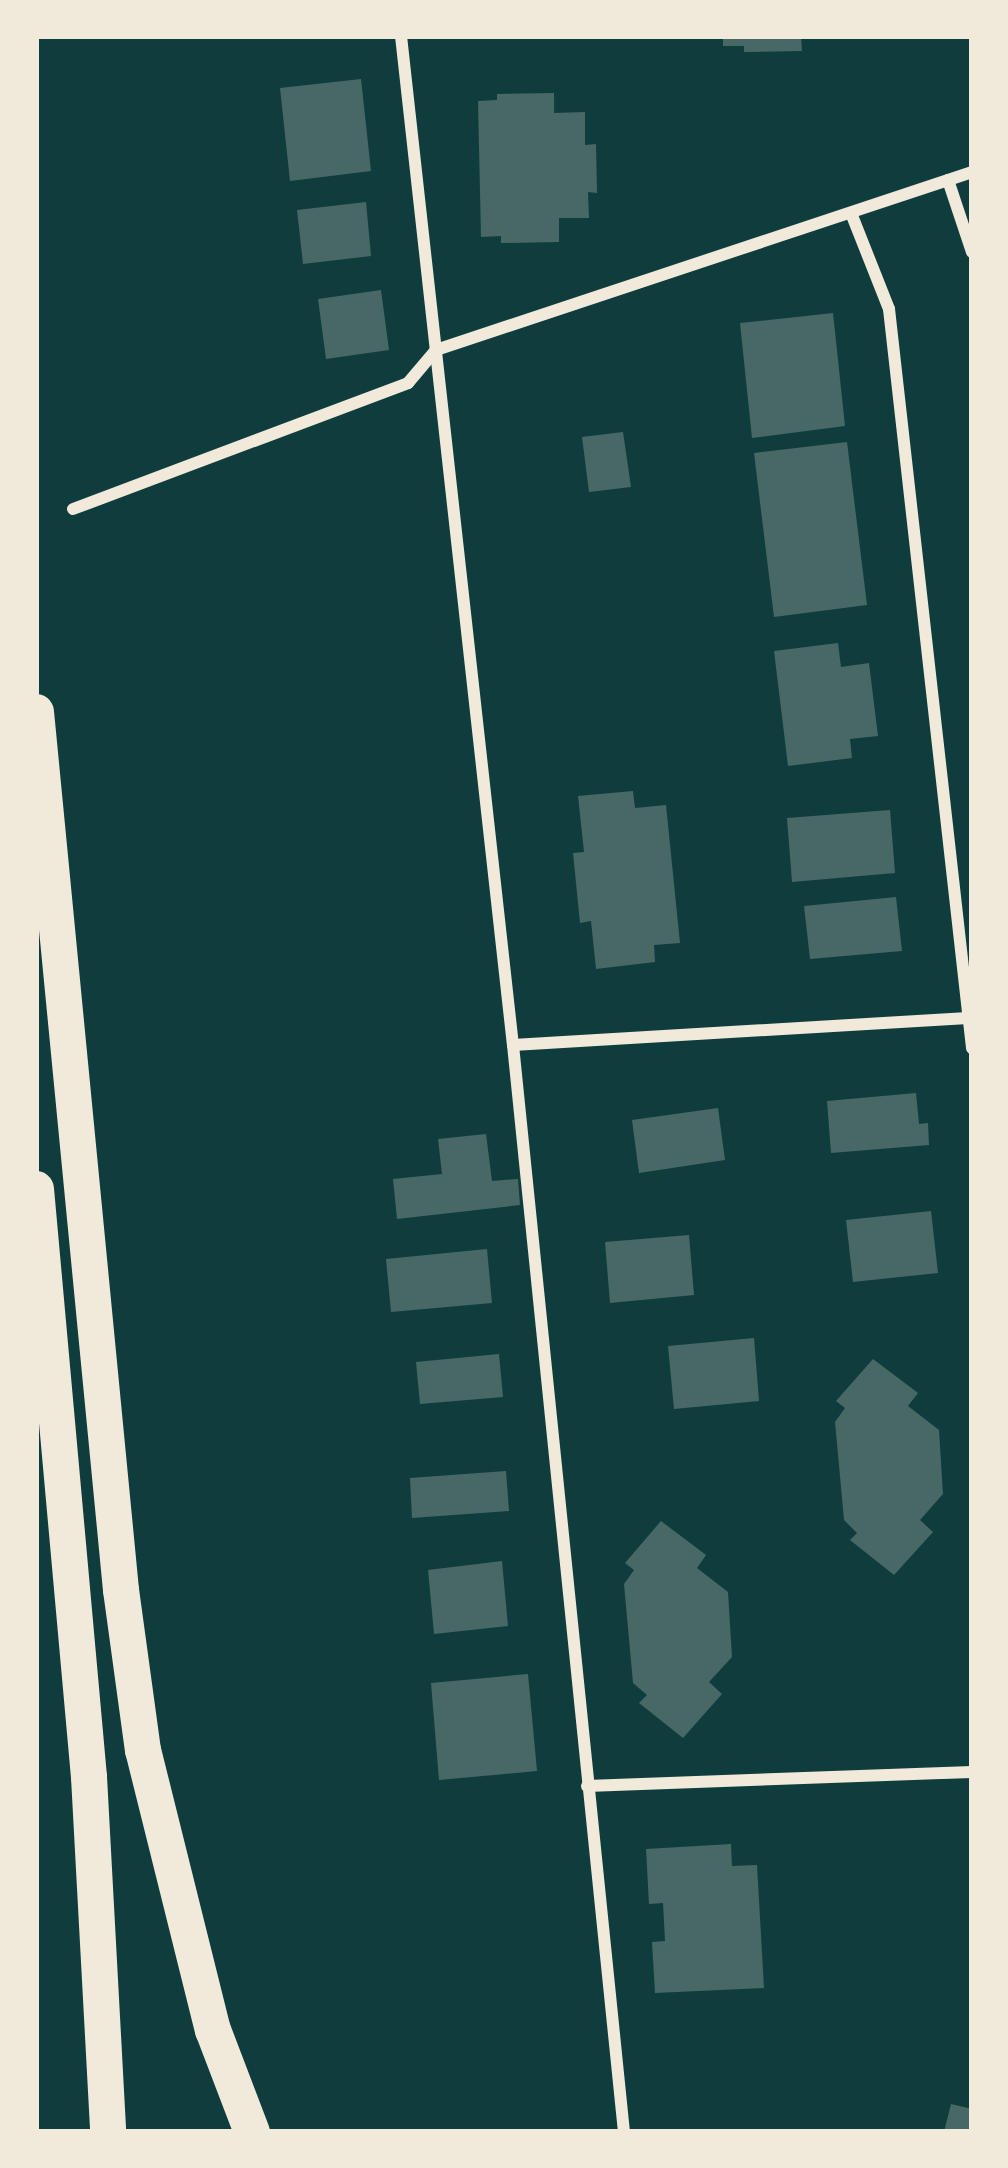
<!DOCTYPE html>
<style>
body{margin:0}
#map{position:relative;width:1008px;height:2168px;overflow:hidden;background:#0f3d3e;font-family:Figtree,sans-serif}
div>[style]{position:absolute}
.building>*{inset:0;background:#486865}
.minor>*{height:12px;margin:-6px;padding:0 6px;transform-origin:6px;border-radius:6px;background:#f1e9da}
.motorway>*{height:36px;margin:-18px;padding:0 18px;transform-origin:18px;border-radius:18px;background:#f1e9da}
span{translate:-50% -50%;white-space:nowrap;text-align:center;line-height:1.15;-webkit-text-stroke:10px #f1e9da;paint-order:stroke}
.frame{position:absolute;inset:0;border:39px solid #f1e9da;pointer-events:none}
</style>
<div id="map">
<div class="building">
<div style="clip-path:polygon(723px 36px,801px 36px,802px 51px,744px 52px,744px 46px,723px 46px)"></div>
<div style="clip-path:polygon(361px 79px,371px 171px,290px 181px,280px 88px)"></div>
<div style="clip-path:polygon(554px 93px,554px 113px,585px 112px,585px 145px,596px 144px,597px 193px,588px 192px,589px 218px,559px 218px,559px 242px,501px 243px,501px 236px,481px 237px,478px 101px,497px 100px,497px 94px)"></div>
<div style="clip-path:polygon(366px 202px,371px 256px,303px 264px,297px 210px)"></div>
<div style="clip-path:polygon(381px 290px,389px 350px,326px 359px,318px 299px)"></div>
<div style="clip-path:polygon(833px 313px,845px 426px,752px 438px,740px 323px)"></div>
<div style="clip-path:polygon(623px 432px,631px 487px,589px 492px,582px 437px)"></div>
<div style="clip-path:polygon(847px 442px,867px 605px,774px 617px,754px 453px)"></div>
<div style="clip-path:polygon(838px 643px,841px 667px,869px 663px,878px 736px,850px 739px,852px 758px,788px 766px,774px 651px)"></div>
<div style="clip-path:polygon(633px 791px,635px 808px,666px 805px,680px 943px,654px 945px,655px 962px,596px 969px,591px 921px,580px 923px,573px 853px,584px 852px,578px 796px)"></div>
<div style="clip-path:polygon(890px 810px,895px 873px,792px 882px,787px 818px)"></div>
<div style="clip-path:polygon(896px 897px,902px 951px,810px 959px,804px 906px)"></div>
<div style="clip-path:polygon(916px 1093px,919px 1124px,928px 1123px,929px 1145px,831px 1153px,827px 1101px)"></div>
<div style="clip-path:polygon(718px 1108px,725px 1160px,639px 1173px,632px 1120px)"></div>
<div style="clip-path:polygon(486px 1134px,492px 1181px,518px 1179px,520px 1205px,397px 1219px,393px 1179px,442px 1174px,438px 1139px)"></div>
<div style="clip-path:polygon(931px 1211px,938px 1273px,853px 1282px,846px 1220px)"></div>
<div style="clip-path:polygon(689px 1235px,694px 1295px,610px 1303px,605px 1242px)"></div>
<div style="clip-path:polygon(487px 1249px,492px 1303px,391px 1312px,386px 1259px)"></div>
<div style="clip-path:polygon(754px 1338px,759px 1401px,674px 1409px,668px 1346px)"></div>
<div style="clip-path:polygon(499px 1354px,503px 1397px,420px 1404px,416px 1362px)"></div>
<div style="clip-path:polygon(873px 1359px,918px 1393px,908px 1406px,939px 1430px,943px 1494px,920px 1520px,933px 1532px,894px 1575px,850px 1540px,857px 1533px,844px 1520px,835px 1422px,845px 1408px,836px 1401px)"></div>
<div style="clip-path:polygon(506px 1471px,509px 1511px,412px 1518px,410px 1478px)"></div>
<div style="clip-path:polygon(661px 1521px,706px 1555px,697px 1568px,728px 1592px,732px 1657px,709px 1682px,722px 1694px,683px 1738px,639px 1703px,647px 1695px,633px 1683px,624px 1584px,634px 1570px,625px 1563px)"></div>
<div style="clip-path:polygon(502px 1561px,508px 1626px,434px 1634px,428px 1570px)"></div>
<div style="clip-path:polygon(528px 1674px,537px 1771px,439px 1780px,431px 1683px)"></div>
<div style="clip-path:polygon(731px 1844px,732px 1866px,757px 1865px,764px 1988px,655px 1993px,652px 1942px,665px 1941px,663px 1903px,649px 1904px,646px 1849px)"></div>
<div style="clip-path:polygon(951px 2104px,972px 2109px,972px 2132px,944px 2132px)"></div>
</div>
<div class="minor">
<div style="left:401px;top:36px;width:1015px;rotate:83.67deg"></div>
<div style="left:513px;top:1045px;width:1093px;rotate:84.17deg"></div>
<div style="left:948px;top:180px;width:76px;rotate:71.6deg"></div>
<div style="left:851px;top:213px;width:103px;rotate:68.4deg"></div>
<div style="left:889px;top:309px;width:744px;rotate:83.59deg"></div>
<div style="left:73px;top:509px;width:358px;rotate:-20.6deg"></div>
<div style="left:408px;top:383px;width:43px;rotate:-49.7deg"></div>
<div style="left:436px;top:350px;width:565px;rotate:-18.37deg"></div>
<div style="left:513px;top:1045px;width:460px;rotate:-3.4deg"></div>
<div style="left:587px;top:1786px;width:385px;rotate:-2.1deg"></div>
</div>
<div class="motorway">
<div style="left:36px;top:712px;width:882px;rotate:84.47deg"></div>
<div style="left:121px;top:1590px;width:162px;rotate:82.2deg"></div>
<div style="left:143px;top:1750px;width:289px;rotate:76deg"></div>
<div style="left:213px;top:2030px;width:109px;rotate:69.1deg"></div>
<div style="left:36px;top:1189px;width:590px;rotate:84.85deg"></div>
<div style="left:89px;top:1777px;width:356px;rotate:86.9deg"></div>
</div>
<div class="frame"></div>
</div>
